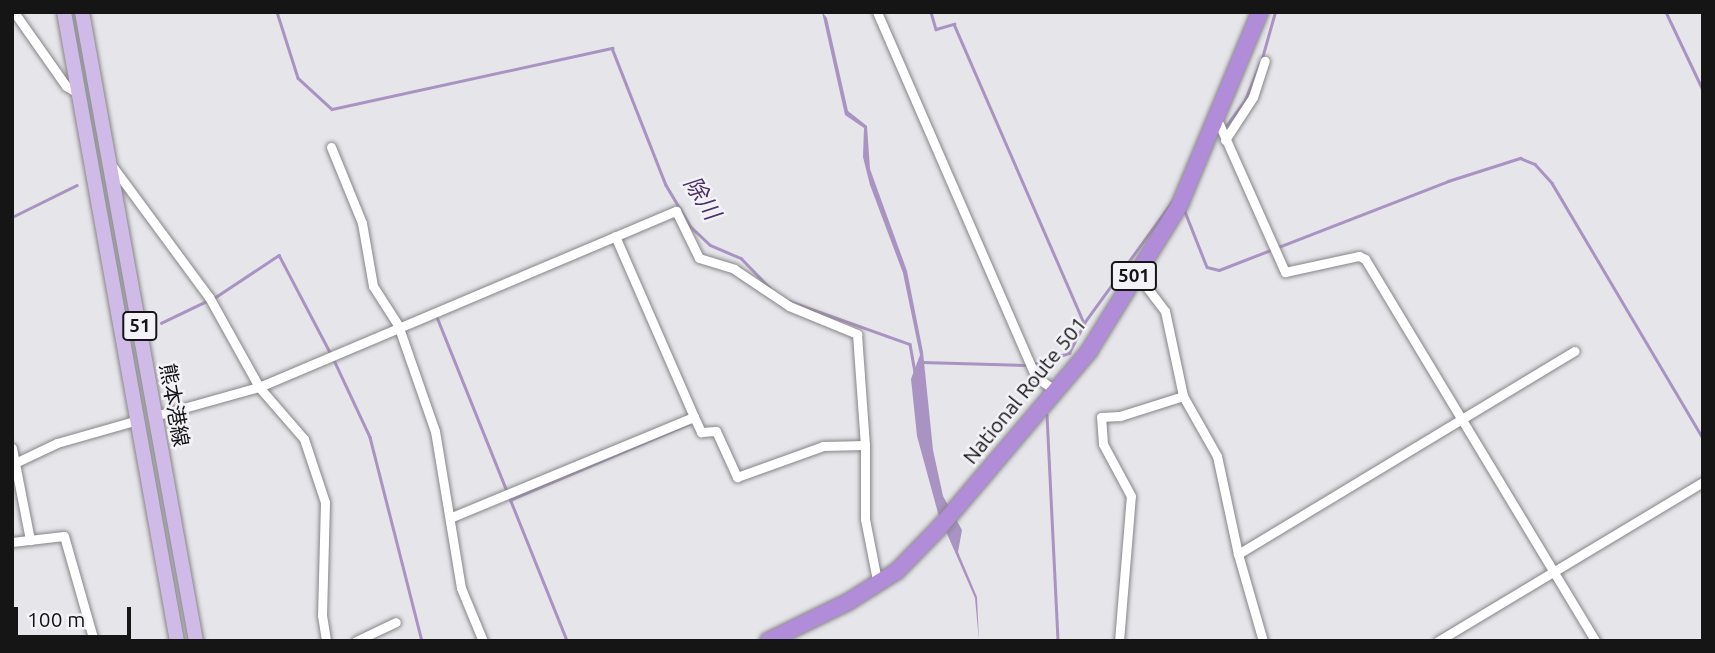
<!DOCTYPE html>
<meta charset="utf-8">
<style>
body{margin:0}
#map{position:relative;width:1715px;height:653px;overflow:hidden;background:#e6e5e9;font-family:Ubuntu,"Noto Sans JP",sans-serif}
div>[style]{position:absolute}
.water>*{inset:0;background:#a993c2}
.stream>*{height:2.5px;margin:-1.25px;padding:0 1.25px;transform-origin:1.25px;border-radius:1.25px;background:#a993c2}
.roads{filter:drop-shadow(0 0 2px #868588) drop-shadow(0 0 2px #868588)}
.street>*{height:9px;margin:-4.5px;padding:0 4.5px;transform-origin:4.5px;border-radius:4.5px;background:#fff}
.primary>*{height:14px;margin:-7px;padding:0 7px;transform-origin:7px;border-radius:7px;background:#d0bae8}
.highway>*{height:16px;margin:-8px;padding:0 8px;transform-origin:8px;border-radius:8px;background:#b18cd9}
span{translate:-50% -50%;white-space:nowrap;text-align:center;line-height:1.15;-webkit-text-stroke:5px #f3f2f6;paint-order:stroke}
.shield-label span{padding:2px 5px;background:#f3f2f6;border:2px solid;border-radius:5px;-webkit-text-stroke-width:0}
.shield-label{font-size:19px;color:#151516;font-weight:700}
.street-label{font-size:21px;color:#151516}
.water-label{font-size:23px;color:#4e306c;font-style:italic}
.frame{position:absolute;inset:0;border:14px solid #151516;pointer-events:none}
.scale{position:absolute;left:14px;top:607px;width:117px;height:32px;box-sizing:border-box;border:4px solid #151516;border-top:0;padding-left:9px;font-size:21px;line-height:24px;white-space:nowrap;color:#151516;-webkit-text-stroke:5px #f3f2f6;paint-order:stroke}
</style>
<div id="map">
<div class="water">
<div style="clip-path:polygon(822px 12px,827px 18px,848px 111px,867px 126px,870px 169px,907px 271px,923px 352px,933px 450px,943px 496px,962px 530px,958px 552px,977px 597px,979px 641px,975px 598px,938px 513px,917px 436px,911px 379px,920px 355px,903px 273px,870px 185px,863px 157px,864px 128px,845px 115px)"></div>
</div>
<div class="stream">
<div style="left:277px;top:12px;width:69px;rotate:72.3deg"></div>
<div style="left:298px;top:78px;width:46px;rotate:42.4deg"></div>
<div style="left:332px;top:109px;width:287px;rotate:-12.3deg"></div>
<div style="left:612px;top:48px;width:147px;rotate:68.5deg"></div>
<div style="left:666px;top:185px;width:49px;rotate:59.2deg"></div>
<div style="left:691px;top:227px;width:26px;rotate:43deg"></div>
<div style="left:710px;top:245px;width:34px;rotate:23deg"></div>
<div style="left:741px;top:258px;width:42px;rotate:46deg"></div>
<div style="left:931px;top:12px;width:18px;rotate:74deg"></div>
<div style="left:936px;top:29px;width:19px;rotate:-16deg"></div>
<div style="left:954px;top:24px;width:326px;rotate:66.5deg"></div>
<div style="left:1666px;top:12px;width:86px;rotate:64.6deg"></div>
<div style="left:1262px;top:58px;width:48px;rotate:-74.2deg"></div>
<div style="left:1224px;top:129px;width:36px;rotate:-54deg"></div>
<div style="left:1245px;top:100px;width:38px;rotate:-68deg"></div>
<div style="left:1184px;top:209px;width:62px;rotate:68.4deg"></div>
<div style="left:1207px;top:267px;width:12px;rotate:14deg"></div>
<div style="left:1219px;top:270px;width:246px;rotate:-21.2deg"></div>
<div style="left:1448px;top:181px;width:76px;rotate:-17.7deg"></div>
<div style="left:1520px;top:158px;width:16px;rotate:22deg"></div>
<div style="left:1535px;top:164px;width:25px;rotate:48deg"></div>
<div style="left:1552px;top:183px;width:296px;rotate:59.4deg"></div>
<div style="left:12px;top:217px;width:72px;rotate:-26.2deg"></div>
<div style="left:789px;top:301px;width:128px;rotate:19.6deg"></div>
<div style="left:910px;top:344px;width:28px;rotate:80deg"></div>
<div style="left:437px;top:317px;width:349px;rotate:68.1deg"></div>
<div style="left:161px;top:323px;width:62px;rotate:-25.7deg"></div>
<div style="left:217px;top:296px;width:74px;rotate:-33.5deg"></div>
<div style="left:279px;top:255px;width:112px;rotate:62.3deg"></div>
<div style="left:334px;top:360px;width:85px;rotate:64.9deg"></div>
<div style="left:370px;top:437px;width:211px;rotate:75.7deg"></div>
<div style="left:922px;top:362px;width:104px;rotate:1.7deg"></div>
<div style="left:1033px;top:364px;width:38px;rotate:-17deg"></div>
<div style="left:1069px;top:353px;width:34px;rotate:-63deg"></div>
<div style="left:1084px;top:323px;width:153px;rotate:-54deg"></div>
<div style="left:1047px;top:415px;width:226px;rotate:87.2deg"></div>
<div style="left:510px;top:500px;width:194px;rotate:-23.1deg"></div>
</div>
<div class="roads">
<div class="street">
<div style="left:14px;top:12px;width:90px;rotate:54.9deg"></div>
<div style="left:66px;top:86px;width:16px;rotate:30deg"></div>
<div style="left:877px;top:12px;width:397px;rotate:66.5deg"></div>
<div style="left:1035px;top:376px;width:24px;rotate:36deg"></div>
<div style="left:1216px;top:117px;width:170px;rotate:66deg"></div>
<div style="left:1285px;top:272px;width:76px;rotate:-12.2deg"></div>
<div style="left:1359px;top:256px;width:7px;rotate:27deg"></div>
<div style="left:1365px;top:259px;width:446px;rotate:58.9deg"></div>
<div style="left:1225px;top:140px;width:51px;rotate:-56.9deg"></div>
<div style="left:1253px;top:97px;width:38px;rotate:-72deg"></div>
<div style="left:331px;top:147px;width:82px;rotate:67.8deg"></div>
<div style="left:362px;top:223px;width:64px;rotate:80.1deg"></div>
<div style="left:373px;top:286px;width:46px;rotate:57.3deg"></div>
<div style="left:398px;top:325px;width:112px;rotate:70.8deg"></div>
<div style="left:435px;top:431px;width:159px;rotate:80.6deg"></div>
<div style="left:461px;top:588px;width:57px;rotate:67.5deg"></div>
<div style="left:113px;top:167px;width:162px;rotate:53.6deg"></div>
<div style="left:209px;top:297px;width:103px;rotate:60.9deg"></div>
<div style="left:259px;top:387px;width:69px;rotate:49.1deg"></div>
<div style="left:304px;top:439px;width:66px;rotate:71.6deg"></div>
<div style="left:325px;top:502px;width:113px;rotate:91.5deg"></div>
<div style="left:322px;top:615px;width:26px;rotate:81deg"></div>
<div style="left:615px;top:236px;width:197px;rotate:66.4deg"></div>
<div style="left:1136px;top:273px;width:48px;rotate:52.7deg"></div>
<div style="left:1165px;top:311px;width:87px;rotate:78deg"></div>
<div style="left:1183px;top:396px;width:69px;rotate:60.5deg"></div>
<div style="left:1217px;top:456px;width:100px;rotate:77.9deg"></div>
<div style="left:1238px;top:554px;width:91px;rotate:74deg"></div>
<div style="left:155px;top:416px;width:108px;rotate:-15.6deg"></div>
<div style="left:259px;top:387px;width:453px;rotate:-22.9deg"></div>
<div style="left:676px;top:211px;width:52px;rotate:63.9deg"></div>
<div style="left:699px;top:258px;width:37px;rotate:17deg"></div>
<div style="left:734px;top:269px;width:66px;rotate:33.9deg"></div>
<div style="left:789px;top:306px;width:74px;rotate:22.4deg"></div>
<div style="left:857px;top:334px;width:111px;rotate:85.9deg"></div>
<div style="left:865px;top:445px;width:74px;rotate:90deg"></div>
<div style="left:865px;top:519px;width:67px;rotate:78.9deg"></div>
<div style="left:12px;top:448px;width:94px;rotate:78.9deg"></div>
<div style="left:17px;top:462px;width:44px;rotate:-25.4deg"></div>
<div style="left:57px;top:443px;width:84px;rotate:-15.9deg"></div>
<div style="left:452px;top:517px;width:262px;rotate:-22.5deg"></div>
<div style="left:694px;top:417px;width:17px;rotate:65deg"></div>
<div style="left:701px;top:432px;width:15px;rotate:-4deg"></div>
<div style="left:716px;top:431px;width:51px;rotate:65.5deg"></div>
<div style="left:737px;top:477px;width:91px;rotate:-19.8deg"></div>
<div style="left:823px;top:446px;width:42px;rotate:-1.4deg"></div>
<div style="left:12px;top:542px;width:52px;rotate:-6.6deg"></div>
<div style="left:64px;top:536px;width:109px;rotate:74.1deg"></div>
<div style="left:1238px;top:554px;width:393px;rotate:-31.1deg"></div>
<div style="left:356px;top:641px;width:44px;rotate:-25.4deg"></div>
<div style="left:1119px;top:641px;width:145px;rotate:-85.3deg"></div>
<div style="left:1131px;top:496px;width:59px;rotate:-118.3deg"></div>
<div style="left:1103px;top:444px;width:27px;rotate:-94deg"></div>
<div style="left:1101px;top:417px;width:19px;rotate:-3deg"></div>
<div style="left:1120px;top:416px;width:66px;rotate:-17.6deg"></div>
<div style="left:1438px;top:641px;width:309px;rotate:-31deg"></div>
</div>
<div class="primary">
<div style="left:64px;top:12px;width:639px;rotate:79.82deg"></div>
<div style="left:82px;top:12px;width:639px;rotate:79.73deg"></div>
</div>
<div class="highway">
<div style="left:768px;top:641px;width:89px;rotate:-26deg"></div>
<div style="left:848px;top:602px;width:58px;rotate:-32.3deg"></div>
<div style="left:897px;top:571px;width:62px;rotate:-45.7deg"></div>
<div style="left:940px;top:527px;width:231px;rotate:-49.7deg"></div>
<div style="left:1089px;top:351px;width:173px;rotate:-58.2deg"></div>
<div style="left:1180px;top:204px;width:208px;rotate:-67.4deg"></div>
</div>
</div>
<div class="shield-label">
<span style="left:1134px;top:276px">501</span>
<span style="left:140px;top:326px">51</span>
</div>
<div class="street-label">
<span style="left:1024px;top:390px;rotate:-51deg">National Route 501</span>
<span style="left:175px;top:405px;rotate:80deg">熊本港線</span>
</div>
<div class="water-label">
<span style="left:702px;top:198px;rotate:58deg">除川</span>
</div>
<div class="frame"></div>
<div class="scale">100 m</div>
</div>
